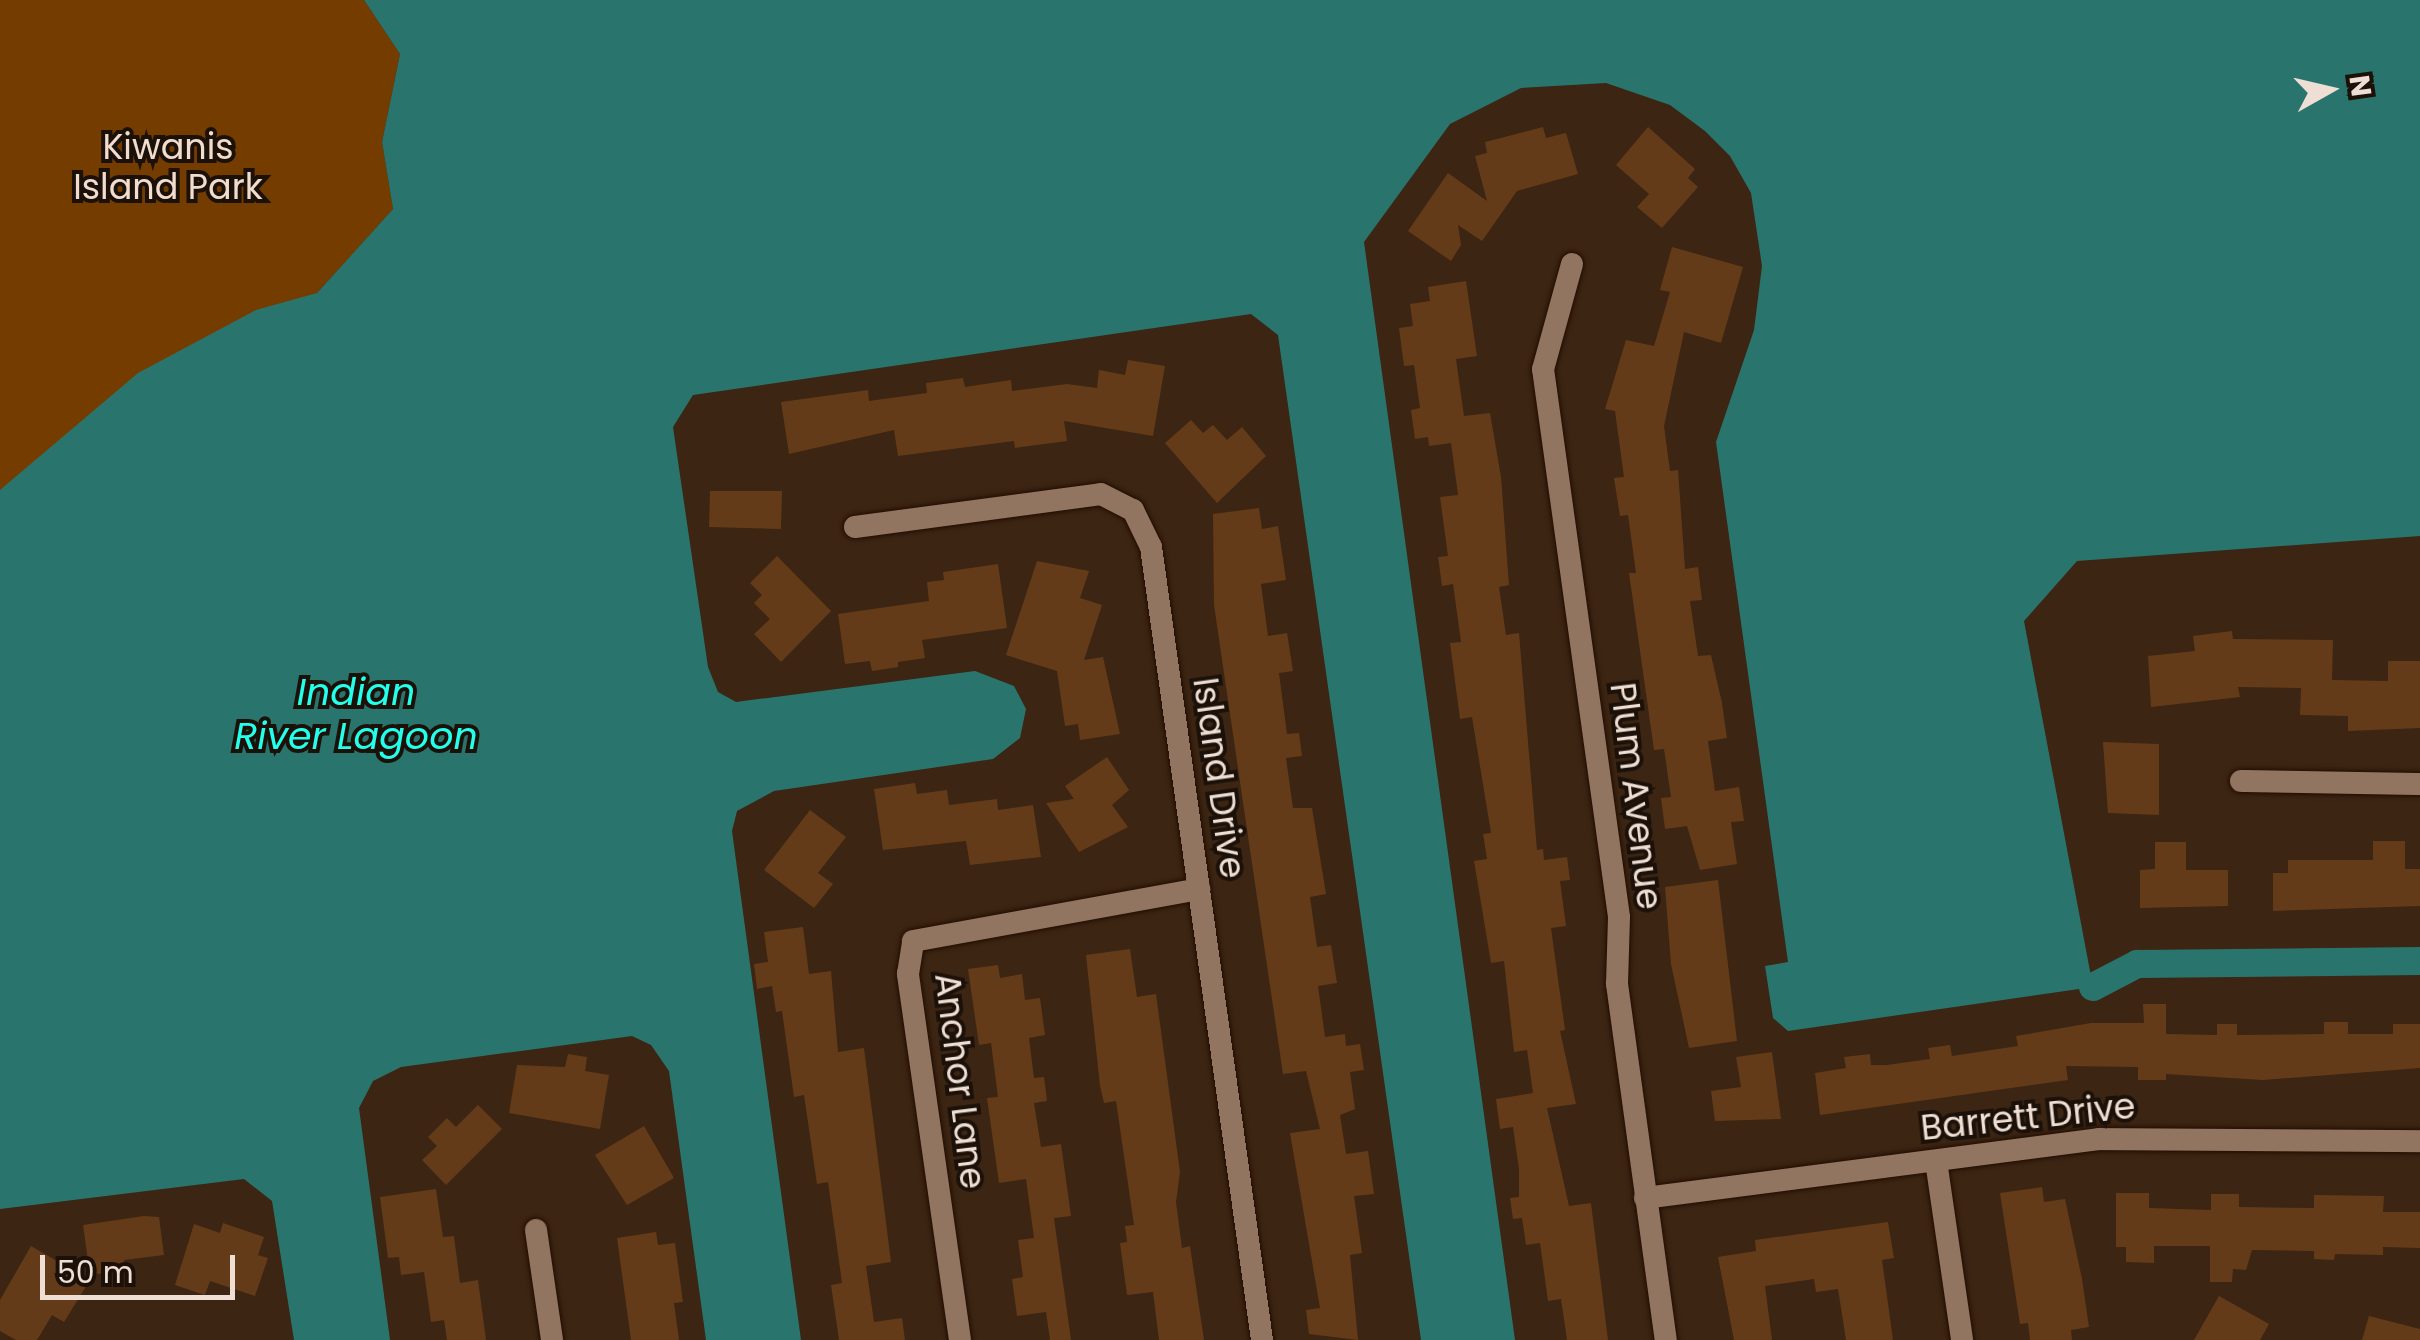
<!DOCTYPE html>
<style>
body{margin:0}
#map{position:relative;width:2420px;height:1340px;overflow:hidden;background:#3c2512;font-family:Poppins,sans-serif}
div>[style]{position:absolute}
.green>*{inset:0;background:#753c00}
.water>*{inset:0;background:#29756d}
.canal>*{height:28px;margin:-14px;padding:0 14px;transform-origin:14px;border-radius:14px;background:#29756d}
.building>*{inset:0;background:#643b19}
.roads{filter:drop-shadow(0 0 2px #220d00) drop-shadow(0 0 2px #220d00)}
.street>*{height:22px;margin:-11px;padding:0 11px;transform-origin:11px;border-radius:11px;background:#917561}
span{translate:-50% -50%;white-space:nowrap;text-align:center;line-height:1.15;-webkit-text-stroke:8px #1b1109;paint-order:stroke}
.park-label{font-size:35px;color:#f1dccd}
.street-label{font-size:35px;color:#eeded3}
.water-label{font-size:38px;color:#24ffec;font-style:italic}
.north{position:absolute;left:2280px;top:40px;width:100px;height:100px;-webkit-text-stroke:8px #1b1109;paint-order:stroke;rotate:82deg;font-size:28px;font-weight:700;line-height:40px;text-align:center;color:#eeded3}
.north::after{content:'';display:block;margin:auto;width:35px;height:45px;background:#eeded3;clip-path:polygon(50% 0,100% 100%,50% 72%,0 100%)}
.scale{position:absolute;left:40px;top:1255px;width:195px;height:45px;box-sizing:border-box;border:5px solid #eeded3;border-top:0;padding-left:12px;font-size:30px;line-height:35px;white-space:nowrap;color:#eeded3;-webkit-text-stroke:8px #1b1109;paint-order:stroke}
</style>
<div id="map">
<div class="green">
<div style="clip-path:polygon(0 0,364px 0,400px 54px,382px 142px,393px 209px,317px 293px,0 490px)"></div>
</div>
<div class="water">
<div style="clip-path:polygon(364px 0,2420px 0,2420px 536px,2077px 561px,2024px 621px,2093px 987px,1788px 1031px,1773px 1018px,1765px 966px,1788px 962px,1716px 442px,1754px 330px,1762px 266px,1751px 193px,1730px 156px,1705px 131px,1670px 105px,1606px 83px,1521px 88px,1450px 124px,1364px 242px,1515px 1340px,1421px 1340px,1278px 335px,1251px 314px,693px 395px,673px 427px,708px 667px,718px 692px,736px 702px,975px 671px,1014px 686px,1026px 709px,1020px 738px,993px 759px,774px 791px,737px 811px,732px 831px,801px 1340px,706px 1340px,669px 1071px,651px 1045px,632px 1036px,401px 1067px,373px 1081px,359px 1108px,390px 1340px,294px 1340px,272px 1201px,244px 1179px,0 1209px,0 490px,138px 373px,256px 310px,317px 293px,393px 209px,382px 142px,400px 54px)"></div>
</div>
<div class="canal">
<div style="left:2093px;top:987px;width:50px;rotate:-27.6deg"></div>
<div style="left:2137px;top:964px;width:283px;rotate:-0.6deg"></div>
</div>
<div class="building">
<div style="clip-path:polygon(1543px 127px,1546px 138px,1566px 133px,1578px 174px,1517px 191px,1482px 241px,1458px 225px,1461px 245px,1451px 261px,1408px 231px,1448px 173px,1487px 201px,1475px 156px,1487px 153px,1485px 142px)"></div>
<div style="clip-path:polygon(1648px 127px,1695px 169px,1688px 178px,1698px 187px,1662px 228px,1637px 207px,1649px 194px,1616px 165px)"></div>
<div style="clip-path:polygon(1672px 247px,1743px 267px,1721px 343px,1684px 332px,1664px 426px,1670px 471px,1678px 470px,1685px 569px,1698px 567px,1702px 600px,1690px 601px,1698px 656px,1711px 655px,1722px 703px,1727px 738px,1708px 741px,1715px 791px,1739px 787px,1744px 821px,1731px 822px,1737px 864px,1700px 870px,1687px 826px,1665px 829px,1661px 798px,1671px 797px,1664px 749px,1654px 750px,1629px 573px,1636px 573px,1628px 515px,1620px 516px,1614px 478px,1624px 477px,1615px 411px,1605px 409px,1626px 340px,1654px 346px,1670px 292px,1660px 290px)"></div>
<div style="clip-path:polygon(1466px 281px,1477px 356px,1456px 359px,1464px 416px,1490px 413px,1501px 477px,1509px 585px,1499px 587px,1506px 635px,1519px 633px,1537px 850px,1543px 849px,1544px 860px,1567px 857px,1570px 880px,1560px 881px,1566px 926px,1551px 928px,1565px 1030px,1560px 1031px,1576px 1104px,1547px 1108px,1569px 1206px,1591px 1203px,1608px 1340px,1567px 1340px,1561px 1299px,1548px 1301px,1540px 1243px,1526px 1245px,1522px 1218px,1513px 1219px,1510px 1198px,1519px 1197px,1519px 1169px,1513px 1127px,1500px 1129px,1496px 1099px,1533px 1093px,1527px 1050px,1514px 1052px,1504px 961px,1491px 963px,1474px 861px,1487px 859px,1483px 834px,1491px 833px,1472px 717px,1460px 719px,1450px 643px,1461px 642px,1453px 584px,1442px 586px,1438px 557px,1448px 556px,1440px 497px,1458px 495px,1451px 443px,1429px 446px,1428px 437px,1415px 439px,1411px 410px,1420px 408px,1414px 365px,1404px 366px,1399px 328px,1413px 326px,1410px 304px,1430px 301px,1428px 287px)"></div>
<div style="clip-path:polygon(1128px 360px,1165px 366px,1153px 436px,1064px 421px,1067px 441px,1015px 448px,1014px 441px,898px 456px,894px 430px,789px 454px,781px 402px,868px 390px,869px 401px,927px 393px,926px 383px,963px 378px,965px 387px,1011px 380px,1012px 391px,1067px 384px,1097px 388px,1099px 370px,1125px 375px)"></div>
<div style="clip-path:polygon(1191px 420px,1203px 433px,1213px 425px,1227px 440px,1242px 427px,1266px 456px,1217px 503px,1165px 443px)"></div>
<div style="clip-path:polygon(710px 491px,782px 491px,781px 529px,709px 527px)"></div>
<div style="clip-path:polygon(1259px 508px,1262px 529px,1278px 526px,1286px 580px,1261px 584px,1268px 636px,1287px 633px,1293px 671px,1279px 673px,1287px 734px,1299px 733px,1302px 756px,1286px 758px,1293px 808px,1312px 808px,1326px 894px,1310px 897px,1317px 947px,1331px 945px,1337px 983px,1318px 986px,1325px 1037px,1345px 1034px,1346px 1046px,1360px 1044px,1364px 1070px,1350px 1072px,1355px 1109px,1340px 1115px,1346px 1154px,1368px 1151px,1374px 1194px,1354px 1196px,1362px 1253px,1350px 1255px,1358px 1340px,1309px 1334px,1306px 1310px,1320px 1308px,1290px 1133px,1320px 1129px,1306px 1071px,1283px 1074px,1214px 605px,1213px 514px)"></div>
<div style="clip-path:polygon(777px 556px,831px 611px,781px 662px,754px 634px,770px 619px,754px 603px,762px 595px,750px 583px)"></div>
<div style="clip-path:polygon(1037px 561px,1089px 571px,1080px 598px,1102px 605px,1084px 660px,1103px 657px,1120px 734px,1080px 740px,1078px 724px,1065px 726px,1057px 671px,1006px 655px)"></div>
<div style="clip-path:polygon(998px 564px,1007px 628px,922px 640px,925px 658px,898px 662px,898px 667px,872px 671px,870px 661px,845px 664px,838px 614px,929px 601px,927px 582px,944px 580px,943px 572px)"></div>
<div style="clip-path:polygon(2232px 631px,2233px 639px,2333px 640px,2332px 680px,2388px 681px,2388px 661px,2420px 661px,2420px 728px,2348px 731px,2348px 716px,2300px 715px,2301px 688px,2238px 687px,2240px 697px,2151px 707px,2148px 656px,2195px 651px,2193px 636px)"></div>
<div style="clip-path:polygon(2103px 742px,2159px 744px,2159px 815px,2108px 813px)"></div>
<div style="clip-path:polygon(1107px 757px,1129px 790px,1112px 805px,1128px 827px,1079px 852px,1046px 803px,1074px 799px,1065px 786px)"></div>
<div style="clip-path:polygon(915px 783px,917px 794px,947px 790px,949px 805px,997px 799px,998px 810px,1033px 805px,1041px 857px,970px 865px,966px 841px,883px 850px,874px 789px)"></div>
<div style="clip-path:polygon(810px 810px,846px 837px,818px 873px,833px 884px,814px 908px,764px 870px)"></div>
<div style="clip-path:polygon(2373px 841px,2405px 841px,2405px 869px,2420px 869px,2420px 906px,2273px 911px,2273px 873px,2288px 873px,2288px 860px,2373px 860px)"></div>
<div style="clip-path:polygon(2155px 842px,2186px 842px,2186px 870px,2228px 870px,2228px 906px,2140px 908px,2140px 870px,2155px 869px)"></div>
<div style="clip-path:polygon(1718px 880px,1737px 1041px,1689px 1048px,1671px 964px,1665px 887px)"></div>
<div style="clip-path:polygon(803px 927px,809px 974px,831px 971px,838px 1052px,864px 1048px,891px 1262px,866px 1266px,874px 1322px,902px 1318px,905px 1340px,839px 1340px,831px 1285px,842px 1283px,828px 1182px,817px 1184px,804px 1095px,794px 1097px,782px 1011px,776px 1012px,772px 986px,757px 989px,754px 964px,768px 962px,764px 932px)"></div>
<div style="clip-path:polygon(1130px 949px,1137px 997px,1156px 994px,1180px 1172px,1176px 1202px,1182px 1248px,1190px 1246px,1204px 1340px,1159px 1340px,1153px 1292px,1127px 1295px,1120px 1243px,1127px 1242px,1125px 1226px,1134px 1225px,1116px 1101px,1104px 1103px,1100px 1086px,1086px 955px)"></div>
<div style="clip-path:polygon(998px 965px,1000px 978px,1022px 974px,1025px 1000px,1040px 998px,1045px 1035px,1029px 1038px,1034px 1078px,1044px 1077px,1047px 1101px,1034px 1103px,1041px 1147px,1061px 1144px,1071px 1216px,1054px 1218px,1071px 1340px,1050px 1340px,1046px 1312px,1017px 1316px,1012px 1279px,1023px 1277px,1018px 1240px,1034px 1238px,1026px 1179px,999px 1183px,987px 1098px,998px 1097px,991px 1043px,979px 1045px,968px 969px)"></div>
<div style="clip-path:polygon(2143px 1004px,2166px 1004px,2166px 1034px,2217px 1035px,2217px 1024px,2237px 1024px,2237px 1035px,2324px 1034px,2324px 1022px,2348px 1022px,2348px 1034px,2393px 1034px,2393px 1024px,2420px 1024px,2420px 1068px,2263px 1080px,2166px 1074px,2166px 1080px,2138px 1080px,2138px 1067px,2066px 1066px,2068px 1080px,1820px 1115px,1815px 1073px,1846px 1068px,1844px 1057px,1870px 1054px,1871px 1065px,1887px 1065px,1930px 1059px,1928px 1048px,1950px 1045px,1952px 1056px,2018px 1046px,2016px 1036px,2091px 1023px,2144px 1023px)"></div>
<div style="clip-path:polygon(1772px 1052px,1781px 1119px,1715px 1121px,1711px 1091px,1741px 1087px,1736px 1057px)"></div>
<div style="clip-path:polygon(568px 1054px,587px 1057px,585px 1071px,609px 1075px,600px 1129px,509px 1113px,517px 1065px,565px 1067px)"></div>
<div style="clip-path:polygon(478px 1105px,502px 1129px,446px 1185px,422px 1160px,437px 1146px,428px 1137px,447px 1118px,456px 1127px)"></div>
<div style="clip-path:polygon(644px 1126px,674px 1178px,627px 1205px,595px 1155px)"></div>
<div style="clip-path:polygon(2042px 1187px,2044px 1202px,2065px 1199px,2082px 1279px,2089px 1327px,2071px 1330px,2072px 1340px,2030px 1340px,2028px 1323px,2020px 1324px,2000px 1193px)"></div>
<div style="clip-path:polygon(436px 1189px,443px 1237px,454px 1236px,460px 1283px,478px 1280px,486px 1340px,447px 1340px,444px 1320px,431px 1322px,424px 1272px,401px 1275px,399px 1257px,388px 1258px,380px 1197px)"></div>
<div style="clip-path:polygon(2116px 1193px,2149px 1193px,2149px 1208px,2211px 1210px,2211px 1194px,2239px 1194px,2239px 1207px,2314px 1208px,2314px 1195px,2384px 1196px,2383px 1212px,2420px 1212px,2420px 1248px,2383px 1247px,2383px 1255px,2335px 1254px,2334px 1260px,2314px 1259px,2314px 1251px,2252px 1250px,2246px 1270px,2233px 1269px,2232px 1282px,2210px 1282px,2210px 1246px,2154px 1246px,2154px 1263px,2126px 1262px,2126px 1247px,2116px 1247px)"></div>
<div style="clip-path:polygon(144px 1216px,159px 1217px,164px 1255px,124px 1260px,125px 1270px,90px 1275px,83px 1225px)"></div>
<div style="clip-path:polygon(1888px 1222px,1894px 1258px,1882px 1260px,1893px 1340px,1846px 1340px,1838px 1289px,1816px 1292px,1814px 1279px,1765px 1286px,1772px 1340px,1734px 1340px,1718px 1257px,1756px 1251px,1755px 1240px)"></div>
<div style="clip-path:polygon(223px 1223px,264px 1237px,258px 1255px,268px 1258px,255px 1296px,210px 1281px,205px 1295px,175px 1285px,194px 1224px,220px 1233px)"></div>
<div style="clip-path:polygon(656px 1232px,658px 1245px,675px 1243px,683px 1302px,674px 1303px,679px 1340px,631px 1340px,617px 1238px)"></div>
<div style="clip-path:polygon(31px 1246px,90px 1280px,64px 1322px,52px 1315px,37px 1340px,16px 1340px,0 1331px,0 1300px)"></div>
<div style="clip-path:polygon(2219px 1296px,2269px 1324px,2260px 1340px,2194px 1340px)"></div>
<div style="clip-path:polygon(2369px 1316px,2420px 1329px,2420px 1340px,2362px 1340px)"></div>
</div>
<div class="roads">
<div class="street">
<div style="left:1572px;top:264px;width:109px;rotate:105.4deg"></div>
<div style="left:1543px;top:369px;width:553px;rotate:82.1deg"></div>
<div style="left:1619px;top:917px;width:67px;rotate:91.7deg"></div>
<div style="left:1617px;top:984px;width:359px;rotate:82.2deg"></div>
<div style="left:855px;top:527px;width:248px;rotate:-7.6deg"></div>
<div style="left:1101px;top:494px;width:36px;rotate:27deg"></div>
<div style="left:1133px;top:510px;width:41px;rotate:64.1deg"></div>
<div style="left:1151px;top:547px;width:801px;rotate:82.03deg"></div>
<div style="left:2241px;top:781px;width:179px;rotate:1deg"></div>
<div style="left:1936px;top:1161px;width:181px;rotate:81.7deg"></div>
<div style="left:1645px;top:1198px;width:458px;rotate:-7.4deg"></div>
<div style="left:2099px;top:1139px;width:321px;rotate:0.4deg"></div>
<div style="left:536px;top:1230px;width:111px;rotate:81.7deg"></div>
<div style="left:960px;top:1340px;width:370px;rotate:-98.1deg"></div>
<div style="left:908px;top:974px;width:33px;rotate:-81deg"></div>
<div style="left:913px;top:941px;width:291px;rotate:-10.3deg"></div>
</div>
</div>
<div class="park-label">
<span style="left:168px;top:167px">Kiwanis<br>Island Park</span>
</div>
<div class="street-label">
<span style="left:1219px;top:778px;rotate:82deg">Island Drive</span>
<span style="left:1636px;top:796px;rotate:83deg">Plum Avenue</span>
<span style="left:960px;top:1081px;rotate:83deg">Anchor Lane</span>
<span style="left:2028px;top:1117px;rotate:-6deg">Barrett Drive</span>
</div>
<div class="water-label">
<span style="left:356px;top:714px">Indian<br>River Lagoon</span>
</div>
<div class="north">N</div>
<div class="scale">50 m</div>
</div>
